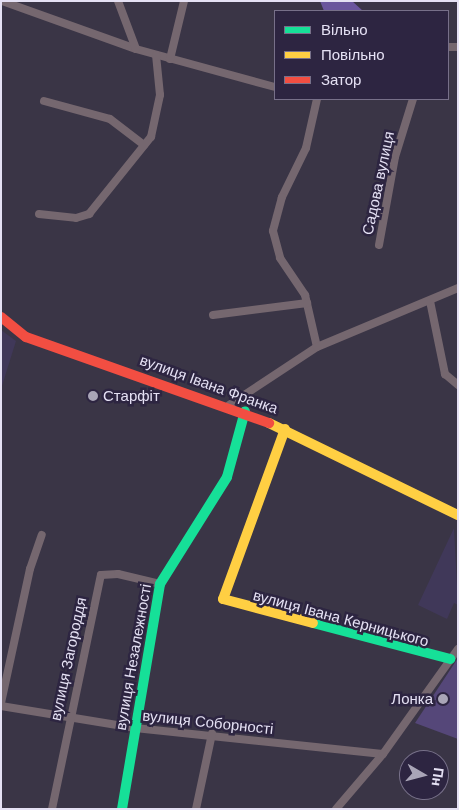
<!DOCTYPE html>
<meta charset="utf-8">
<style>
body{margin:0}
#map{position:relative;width:459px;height:810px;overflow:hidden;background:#3a3546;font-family:Arial,sans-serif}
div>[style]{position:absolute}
.built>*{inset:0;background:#403859}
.green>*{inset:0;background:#554779}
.forest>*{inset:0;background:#6a559d}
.street>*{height:8px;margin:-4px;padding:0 4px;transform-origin:4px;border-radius:4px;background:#75676f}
.fast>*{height:10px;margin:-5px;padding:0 5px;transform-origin:5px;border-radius:5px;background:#16e098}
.slow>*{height:10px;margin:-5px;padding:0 5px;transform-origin:5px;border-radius:5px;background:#ffcf43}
.jam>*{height:10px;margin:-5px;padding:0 5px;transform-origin:5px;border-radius:5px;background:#f24e42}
.dots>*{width:14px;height:14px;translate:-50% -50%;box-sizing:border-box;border:2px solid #2d2541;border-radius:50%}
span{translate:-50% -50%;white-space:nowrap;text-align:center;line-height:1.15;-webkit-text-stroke:5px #2d2541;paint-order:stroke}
.street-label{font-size:15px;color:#e5e1f4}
.poi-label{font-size:15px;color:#e5e1f4}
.left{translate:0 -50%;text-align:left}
.right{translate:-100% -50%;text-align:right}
.frame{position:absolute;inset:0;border:2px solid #e5e1f4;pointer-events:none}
.legend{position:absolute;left:274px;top:10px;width:175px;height:90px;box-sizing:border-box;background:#2d2541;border:1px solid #777089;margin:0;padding:6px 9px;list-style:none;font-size:15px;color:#e5e1f4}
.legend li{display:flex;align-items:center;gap:10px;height:25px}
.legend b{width:25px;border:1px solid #777089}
.north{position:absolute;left:399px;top:750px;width:50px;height:50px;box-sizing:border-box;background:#2d2541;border:1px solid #777089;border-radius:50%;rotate:98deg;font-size:14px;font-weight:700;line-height:20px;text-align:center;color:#e5e1f4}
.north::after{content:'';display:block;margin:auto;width:18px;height:22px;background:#a9a5b7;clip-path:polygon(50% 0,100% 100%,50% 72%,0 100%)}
</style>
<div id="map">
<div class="built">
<div style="clip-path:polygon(1px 330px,16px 341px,1px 389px)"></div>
<div style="clip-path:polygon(454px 528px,458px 605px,454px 603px,447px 619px,418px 605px)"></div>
</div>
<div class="green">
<div style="clip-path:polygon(458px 658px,458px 739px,415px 723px)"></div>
</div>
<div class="forest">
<div style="clip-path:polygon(320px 1px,352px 1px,363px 11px,324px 11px)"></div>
</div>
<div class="street">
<div style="left:2px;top:1px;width:142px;rotate:19.7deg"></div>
<div style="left:136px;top:49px;width:144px;rotate:15.3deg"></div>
<div style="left:118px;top:1px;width:51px;rotate:69.4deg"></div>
<div style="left:448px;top:47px;width:10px"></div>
<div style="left:170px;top:59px;width:60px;rotate:-76.4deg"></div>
<div style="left:317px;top:99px;width:50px;rotate:102.7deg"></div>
<div style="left:306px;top:148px;width:55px;rotate:116.1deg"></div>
<div style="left:282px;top:197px;width:35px;rotate:105deg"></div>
<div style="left:273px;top:231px;width:28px;rotate:75deg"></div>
<div style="left:280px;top:258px;width:45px;rotate:56deg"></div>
<div style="left:305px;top:295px;width:53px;rotate:77deg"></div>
<div style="left:44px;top:101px;width:68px;rotate:15.3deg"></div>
<div style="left:110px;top:119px;width:43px;rotate:37.4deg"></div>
<div style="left:39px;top:214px;width:37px;rotate:6deg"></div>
<div style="left:76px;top:218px;width:14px;rotate:-17deg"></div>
<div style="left:89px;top:214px;width:99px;rotate:-51.2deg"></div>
<div style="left:151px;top:137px;width:43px;rotate:-77.9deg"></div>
<div style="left:160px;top:95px;width:40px;rotate:-95.7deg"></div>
<div style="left:379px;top:245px;width:89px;rotate:-79.7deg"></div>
<div style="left:395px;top:157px;width:61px;rotate:-72.8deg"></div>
<div style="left:430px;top:301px;width:75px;rotate:78.4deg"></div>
<div style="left:445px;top:374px;width:17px;rotate:40deg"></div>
<div style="left:213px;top:315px;width:95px;rotate:-7.3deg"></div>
<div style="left:229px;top:405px;width:105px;rotate:-33.4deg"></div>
<div style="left:317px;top:347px;width:153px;rotate:-22.7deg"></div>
<div style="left:1px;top:703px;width:137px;rotate:-77.8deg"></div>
<div style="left:30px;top:569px;width:36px;rotate:-71deg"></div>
<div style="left:1px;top:706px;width:136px;rotate:9.3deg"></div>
<div style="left:135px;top:728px;width:249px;rotate:6deg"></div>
<div style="left:52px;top:809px;width:239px;rotate:-78.2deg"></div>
<div style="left:101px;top:575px;width:17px;rotate:-3deg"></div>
<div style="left:118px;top:574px;width:43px;rotate:13.4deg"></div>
<div style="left:196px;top:809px;width:77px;rotate:-78deg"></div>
<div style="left:336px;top:809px;width:72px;rotate:-49.5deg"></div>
<div style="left:383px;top:754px;width:129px;rotate:-54.5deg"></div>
</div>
<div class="fast">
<div style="left:313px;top:623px;width:142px;rotate:14.7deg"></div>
<div style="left:122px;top:809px;width:228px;rotate:-80.4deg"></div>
<div style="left:160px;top:584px;width:126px;rotate:-57.9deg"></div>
<div style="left:227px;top:477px;width:68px;rotate:-74.7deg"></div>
</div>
<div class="slow">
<div style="left:269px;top:423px;width:210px;rotate:26deg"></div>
<div style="left:285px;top:429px;width:181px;rotate:110deg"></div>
<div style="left:223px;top:599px;width:93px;rotate:14.9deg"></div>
</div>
<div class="jam">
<div style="left:1px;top:317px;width:32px;rotate:39deg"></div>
<div style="left:26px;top:337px;width:258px;rotate:19.5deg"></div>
</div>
<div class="dots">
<div style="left:93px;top:396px;background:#a9a5b7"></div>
<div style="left:443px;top:699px;background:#a9a5b7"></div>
</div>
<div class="street-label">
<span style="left:378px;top:183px;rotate:-78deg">Садова вулиця</span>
<span style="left:209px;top:384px;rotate:20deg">вулиця Івана Франка</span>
<span style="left:341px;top:618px;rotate:15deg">вулиця Івана Керницького</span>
<span style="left:133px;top:657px;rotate:-80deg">вулиця Незалежності</span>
<span style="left:68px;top:659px;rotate:-78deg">вулиця Загороддя</span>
<span style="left:208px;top:722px;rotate:6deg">вулиця Соборності</span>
</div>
<div class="poi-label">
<span class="left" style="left:103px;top:396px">Старфіт</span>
<span class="right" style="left:433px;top:699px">Лонка</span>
</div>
<div class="frame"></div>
<ul class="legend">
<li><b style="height:6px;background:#16e098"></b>Вільно</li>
<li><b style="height:6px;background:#ffcf43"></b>Повільно</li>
<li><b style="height:6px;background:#f24e42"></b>Затор</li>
</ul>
<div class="north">Пн</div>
</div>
